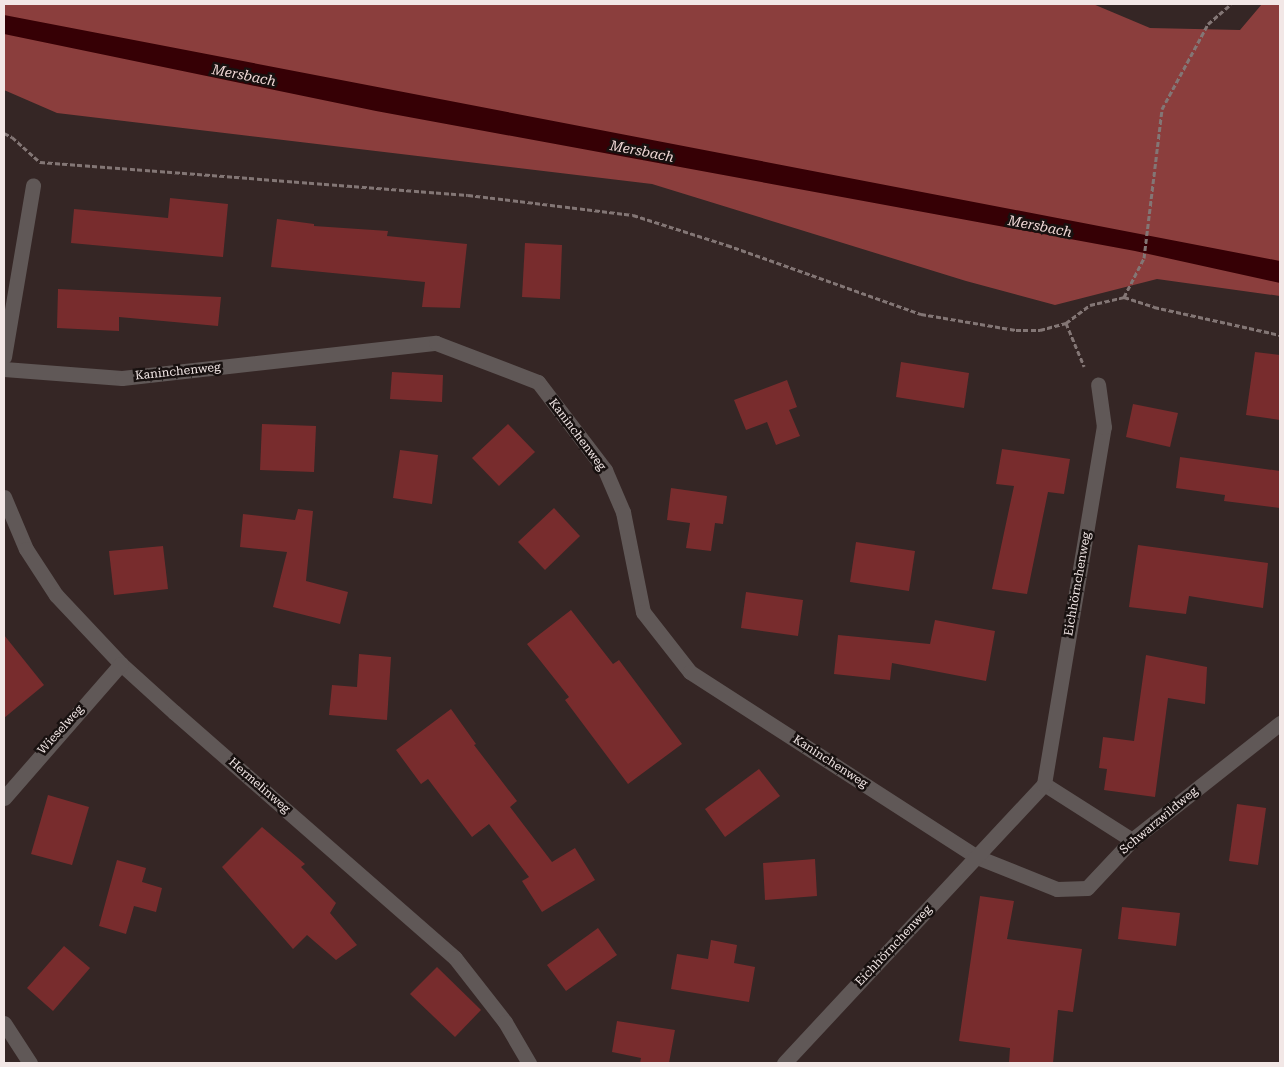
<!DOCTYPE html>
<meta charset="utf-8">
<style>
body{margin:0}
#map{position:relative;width:1284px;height:1067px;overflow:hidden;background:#352625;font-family:"Roboto Serif",serif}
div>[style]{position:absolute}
.forest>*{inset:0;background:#8b3e3d}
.water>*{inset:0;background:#360005}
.building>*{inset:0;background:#782c2d}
.path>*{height:3px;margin-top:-1.5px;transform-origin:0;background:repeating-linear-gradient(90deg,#837675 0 5px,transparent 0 7.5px)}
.street>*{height:15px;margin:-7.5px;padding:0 7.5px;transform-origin:7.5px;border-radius:7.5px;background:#605857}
span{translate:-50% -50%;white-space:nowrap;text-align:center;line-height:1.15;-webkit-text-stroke:5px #181110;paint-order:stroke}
.street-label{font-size:12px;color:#f2e7e6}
.water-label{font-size:14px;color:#f0d8d6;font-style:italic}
.frame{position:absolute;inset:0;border:5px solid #f2e7e6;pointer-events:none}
</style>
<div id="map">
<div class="forest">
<div style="clip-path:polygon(4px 4px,1093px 4px,1150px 28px,1240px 30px,1262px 4px,1280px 4px,1280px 296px,1157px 279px,1055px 305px,966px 281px,652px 184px,57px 113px,4px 90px)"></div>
</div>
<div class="water">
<div style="clip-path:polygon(4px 15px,1280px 261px,1280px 283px,1135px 251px,376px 111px,4px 34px)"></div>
</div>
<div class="building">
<div style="clip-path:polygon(170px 198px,228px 204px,223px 257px,71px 243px,74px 209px,168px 218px)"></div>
<div style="clip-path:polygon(277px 219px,314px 224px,314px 226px,388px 231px,387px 236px,467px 244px,460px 308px,422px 307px,425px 282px,271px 267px)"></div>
<div style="clip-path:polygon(525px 243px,562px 245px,560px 299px,522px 297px)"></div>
<div style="clip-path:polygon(58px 289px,221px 297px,218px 326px,119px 317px,119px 331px,57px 328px)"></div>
<div style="clip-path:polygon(1255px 352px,1280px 355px,1280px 420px,1246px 415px)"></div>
<div style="clip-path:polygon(901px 362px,969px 373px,964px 408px,896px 397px)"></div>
<div style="clip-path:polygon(392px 372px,443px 375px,442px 402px,390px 399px)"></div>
<div style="clip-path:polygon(787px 380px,797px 407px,789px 410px,800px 436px,776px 445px,767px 422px,746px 430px,734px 400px)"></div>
<div style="clip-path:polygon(1133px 404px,1178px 413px,1170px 447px,1126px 437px)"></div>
<div style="clip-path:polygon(262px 424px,316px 426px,314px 472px,260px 470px)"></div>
<div style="clip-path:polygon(508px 424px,535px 452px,499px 486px,472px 458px)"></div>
<div style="clip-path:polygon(1002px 449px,1070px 459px,1064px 494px,1048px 492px,1027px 594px,992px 589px,1014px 486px,996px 484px)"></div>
<div style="clip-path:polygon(400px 450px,438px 455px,432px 504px,393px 498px)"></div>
<div style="clip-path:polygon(1180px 457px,1280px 471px,1280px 508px,1224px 501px,1225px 495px,1176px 488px)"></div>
<div style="clip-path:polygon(671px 488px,727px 496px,723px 524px,715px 523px,711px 551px,686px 548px,690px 523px,667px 520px)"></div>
<div style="clip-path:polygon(554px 508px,580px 536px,545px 570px,518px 542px)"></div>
<div style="clip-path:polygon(298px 509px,313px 511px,306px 581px,348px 592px,340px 624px,273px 607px,287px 552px,240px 547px,243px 514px,295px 520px)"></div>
<div style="clip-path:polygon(856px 542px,915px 551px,909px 591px,850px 582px)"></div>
<div style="clip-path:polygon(1138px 545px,1268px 563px,1263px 608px,1189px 596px,1186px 614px,1129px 607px)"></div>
<div style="clip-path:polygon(163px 546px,168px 589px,114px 595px,109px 551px)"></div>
<div style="clip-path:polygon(746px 592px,803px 600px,798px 636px,741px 628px)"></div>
<div style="clip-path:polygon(571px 610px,613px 664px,619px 660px,682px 744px,628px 784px,565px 700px,569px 697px,527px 644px)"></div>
<div style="clip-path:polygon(935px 620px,995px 631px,986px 681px,892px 663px,890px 680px,834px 674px,838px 635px,930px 644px)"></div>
<div style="clip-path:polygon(4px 635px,44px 685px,4px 718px)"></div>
<div style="clip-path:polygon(359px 654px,391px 657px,387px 720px,329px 715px,332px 685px,357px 687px)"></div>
<div style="clip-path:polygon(1146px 655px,1207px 667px,1205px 704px,1168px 698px,1155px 797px,1104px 790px,1107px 769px,1099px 768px,1103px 737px,1134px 741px)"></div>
<div style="clip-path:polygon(451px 709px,476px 744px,474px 745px,517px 801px,510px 807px,552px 862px,575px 848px,595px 880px,542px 912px,522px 881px,529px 877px,489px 824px,472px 837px,428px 779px,421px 784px,396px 750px)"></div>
<div style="clip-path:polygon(759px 769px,780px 796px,725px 837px,705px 809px)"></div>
<div style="clip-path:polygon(48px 795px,89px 807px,72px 865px,31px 854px)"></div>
<div style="clip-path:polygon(1237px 804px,1266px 808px,1258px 865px,1229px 861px)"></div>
<div style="clip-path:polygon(262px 827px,305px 864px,301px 867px,336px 903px,330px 913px,357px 945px,336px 960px,307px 935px,293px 949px,222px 867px)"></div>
<div style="clip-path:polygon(815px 859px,817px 896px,765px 900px,763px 863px)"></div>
<div style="clip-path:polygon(117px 860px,146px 868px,142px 882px,162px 888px,156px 912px,134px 906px,126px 934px,99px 926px)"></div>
<div style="clip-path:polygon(980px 896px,1014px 901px,1007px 939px,1082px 949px,1073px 1012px,1058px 1010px,1053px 1063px,1009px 1063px,1010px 1048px,959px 1041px)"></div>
<div style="clip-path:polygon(1122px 907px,1180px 913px,1176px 946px,1118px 939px)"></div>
<div style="clip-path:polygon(598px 928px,617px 955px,566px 991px,547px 965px)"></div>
<div style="clip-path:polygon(711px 940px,737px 945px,734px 963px,755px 967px,749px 1002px,671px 989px,677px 954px,708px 959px)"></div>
<div style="clip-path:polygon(64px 946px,90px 968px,53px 1011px,27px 988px)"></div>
<div style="clip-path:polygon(437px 967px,481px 1010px,455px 1037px,410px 994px)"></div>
<div style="clip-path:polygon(617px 1021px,675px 1030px,669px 1063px,640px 1063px,641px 1058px,612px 1052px)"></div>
</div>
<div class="path">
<div style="left:4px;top:133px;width:9px;rotate:27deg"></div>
<div style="left:12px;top:137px;width:38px;rotate:42deg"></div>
<div style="left:40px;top:162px;width:429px;rotate:4.4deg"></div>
<div style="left:468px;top:195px;width:166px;rotate:6.9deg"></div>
<div style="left:633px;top:215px;width:99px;rotate:17.7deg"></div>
<div style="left:727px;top:245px;width:206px;rotate:19.6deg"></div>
<div style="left:921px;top:314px;width:96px;rotate:9.6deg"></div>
<div style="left:1016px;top:330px;width:24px"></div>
<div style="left:1040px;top:330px;width:27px;rotate:-15deg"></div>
<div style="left:1066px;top:323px;width:30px;rotate:-37deg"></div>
<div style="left:1090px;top:305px;width:35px;rotate:-13deg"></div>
<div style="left:1124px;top:297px;width:32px;rotate:18deg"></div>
<div style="left:1154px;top:307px;width:129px;rotate:12.5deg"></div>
<div style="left:1124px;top:297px;width:44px;rotate:-62.9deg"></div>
<div style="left:1144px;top:258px;width:150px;rotate:-83.1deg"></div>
<div style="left:1162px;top:109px;width:97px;rotate:-61.6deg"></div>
<div style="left:1208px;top:24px;width:30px;rotate:-41deg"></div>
<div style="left:1066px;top:323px;width:47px;rotate:67.3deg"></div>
</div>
<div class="street">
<div style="left:4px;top:357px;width:174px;rotate:-80.4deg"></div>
<div style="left:4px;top:369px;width:118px;rotate:4.4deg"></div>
<div style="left:122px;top:378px;width:316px;rotate:-6.4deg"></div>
<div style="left:436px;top:343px;width:109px;rotate:20.9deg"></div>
<div style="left:538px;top:382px;width:111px;rotate:52.7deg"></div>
<div style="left:605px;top:470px;width:46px;rotate:66.8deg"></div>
<div style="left:623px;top:512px;width:102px;rotate:78.7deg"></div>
<div style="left:643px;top:612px;width:76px;rotate:51.9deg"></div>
<div style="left:690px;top:672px;width:341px;rotate:32.8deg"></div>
<div style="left:977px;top:857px;width:86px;rotate:21.8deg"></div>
<div style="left:1057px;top:889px;width:30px;rotate:-2deg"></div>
<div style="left:1087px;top:888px;width:66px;rotate:-46.8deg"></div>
<div style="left:1132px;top:840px;width:189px;rotate:-38.3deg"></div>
<div style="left:4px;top:497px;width:56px;rotate:67.1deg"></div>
<div style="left:26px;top:549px;width:55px;rotate:56.9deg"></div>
<div style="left:56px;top:595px;width:95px;rotate:46.7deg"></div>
<div style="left:121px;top:664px;width:72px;rotate:42.2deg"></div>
<div style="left:174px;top:712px;width:373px;rotate:41.2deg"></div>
<div style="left:455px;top:958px;width:81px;rotate:52deg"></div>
<div style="left:505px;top:1022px;width:48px;rotate:59.7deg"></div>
<div style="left:1044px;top:784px;width:104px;rotate:32.5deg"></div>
<div style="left:4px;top:798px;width:178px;rotate:-48.9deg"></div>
<div style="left:4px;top:1023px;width:48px;rotate:57deg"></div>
<div style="left:784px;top:1063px;width:381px;rotate:-47deg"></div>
<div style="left:1044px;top:784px;width:362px;rotate:-80.5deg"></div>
<div style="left:1104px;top:427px;width:43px;rotate:-97.9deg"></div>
</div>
<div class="street-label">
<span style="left:178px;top:372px;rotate:-6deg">Kaninchenweg</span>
<span style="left:577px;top:435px;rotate:53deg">Kaninchenweg</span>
<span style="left:1078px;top:584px;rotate:-80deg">Eichhörnchenweg</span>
<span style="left:61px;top:730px;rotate:-48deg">Wieselweg</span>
<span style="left:830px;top:762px;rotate:33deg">Kaninchenweg</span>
<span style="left:259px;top:786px;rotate:41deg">Hermelinweg</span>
<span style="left:1159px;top:821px;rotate:-40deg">Schwarzwildweg</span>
<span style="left:894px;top:946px;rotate:-47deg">Eichhörnchenweg</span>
</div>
<div class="water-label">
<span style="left:244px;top:75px;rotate:11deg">Mersbach</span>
<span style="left:642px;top:151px;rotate:11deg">Mersbach</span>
<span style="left:1040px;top:226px;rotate:11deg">Mersbach</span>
</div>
<div class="frame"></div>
</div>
